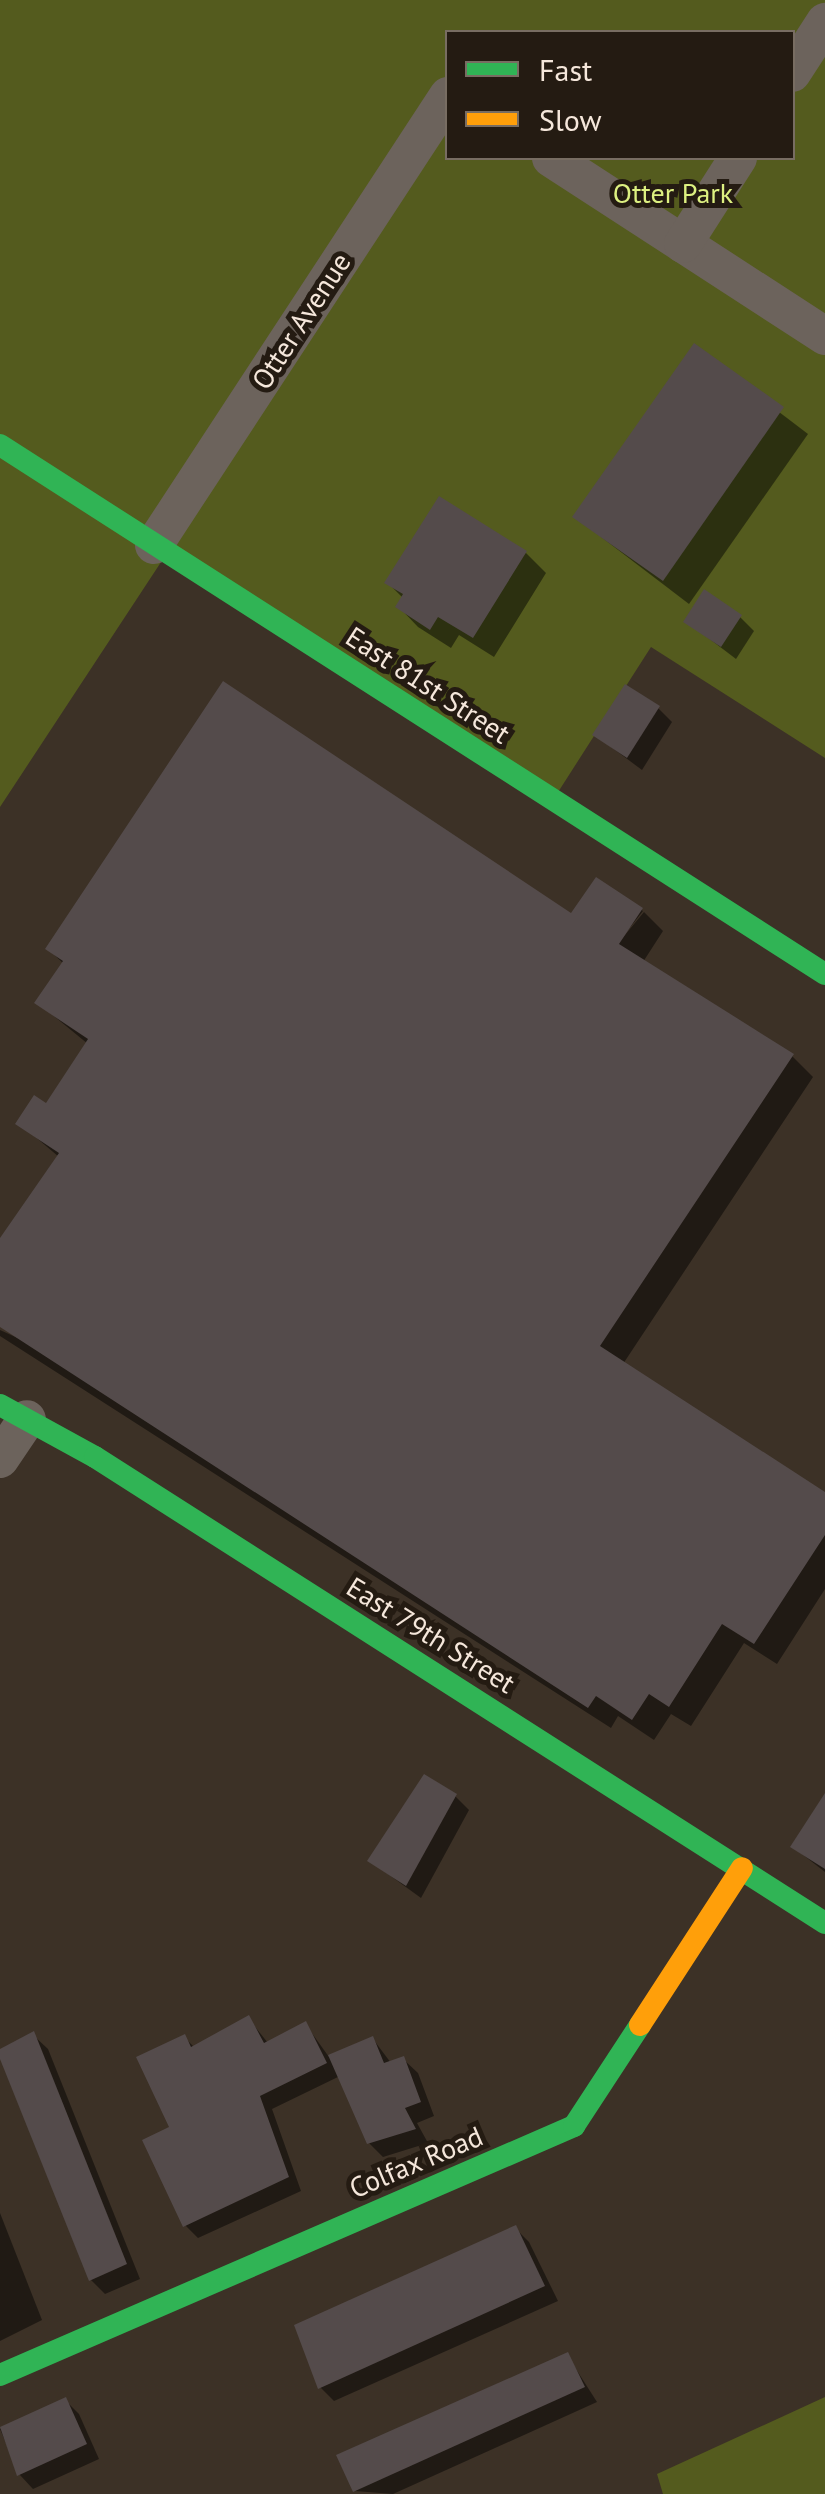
<!DOCTYPE html>
<style>
body{margin:0}
#map{position:relative;width:825px;height:2494px;overflow:hidden;background:#3c3126;font-family:"PT Sans",sans-serif}
div>[style]{position:absolute}
.green>*{inset:0;background:#545b1e}
.shadow>*{inset:0;background:#0007}
.building>*{inset:0;background:#544b4b}
.street>*{height:38px;margin:-19px;padding:0 19px;transform-origin:19px;border-radius:19px;background:#6c635c}
.fast>*{height:22px;margin:-11px;padding:0 11px;transform-origin:11px;border-radius:11px;background:#30b455}
.slow>*{height:22px;margin:-11px;padding:0 11px;transform-origin:11px;border-radius:11px;background:#ff9f0a}
span{translate:-50% -50%;white-space:nowrap;text-align:center;line-height:1.15;-webkit-text-stroke:10px #241b12;paint-order:stroke}
.park-label{font-size:28px;color:#ddf081}
.street-label{font-size:28px;color:#f5e7db}
.legend{position:absolute;left:445px;top:30px;width:350px;height:130px;box-sizing:border-box;background:#241b12;border:2px solid #786d62;margin:0;padding:12px 18px;list-style:none;font-size:30px;color:#f5e7db}
.legend li{display:flex;align-items:center;gap:20px;height:50px}
.legend b{width:50px;border:2px solid #786d62}
</style>
<div id="map">
<div class="green">
<div style="clip-path:polygon(evenodd,0 0,825px 0,825px 758px,651px 647px,553px 800px,167px 553px,0 807px,0 0,448px 32px,792px 32px,792px 158px,448px 158px,448px 32px)"></div>
<div style="clip-path:polygon(825px 2397px,825px 2494px,663px 2494px,657px 2474px)"></div>
</div>
<div class="shadow">
<div style="clip-path:polygon(694px 347px,808px 434px,689px 604px,575px 517px)"></div>
<div style="clip-path:polygon(526px 553px,546px 573px,494px 657px,459px 635px,451px 648px,418px 627px,398px 606px,403px 598px,388px 583px)"></div>
<div style="clip-path:polygon(740px 617px,754px 631px,736px 659px,686px 621px)"></div>
<div style="clip-path:polygon(658px 708px,672px 722px,642px 770px,595px 735px)"></div>
<div style="clip-path:polygon(597px 880px,643px 911px,610px 953px,644px 912px,663px 931px,643px 962px,792px 1056px,813px 1077px,623px 1364px,825px 1495px,825px 1589px,777px 1664px,744px 1643px,691px 1726px,671px 1714px,654px 1740px,618px 1716px,611px 1728px,0 1336px,0 1330px,22px 1340px,0 1324px,0 1244px,59px 1157px,19px 1123px,47px 1106px,88px 1044px,38px 1003px,64px 964px,48px 949px,572px 916px)"></div>
<div style="clip-path:polygon(455px 1796px,469px 1810px,421px 1898px,370px 1861px)"></div>
<div style="clip-path:polygon(825px 1797px,825px 1872px,793px 1847px)"></div>
<div style="clip-path:polygon(248px 2018px,268px 2043px,306px 2025px,329px 2057px,373px 2039px,391px 2063px,403px 2059px,418px 2073px,434px 2116px,417px 2123px,428px 2143px,383px 2157px,369px 2143px,340px 2076px,272px 2109px,301px 2191px,198px 2238px,185px 2225px,172px 2128px,184px 2037px,195px 2048px)"></div>
<div style="clip-path:polygon(33px 2035px,48px 2049px,140px 2279px,105px 2294px,91px 2280px,0 2054px)"></div>
<div style="clip-path:polygon(0 2213px,42px 2320px,0 2341px)"></div>
<div style="clip-path:polygon(515px 2228px,529px 2242px,558px 2301px,334px 2401px,320px 2387px)"></div>
<div style="clip-path:polygon(567px 2355px,597px 2402px,393px 2494px,355px 2491px)"></div>
<div style="clip-path:polygon(65px 2400px,79px 2414px,99px 2459px,33px 2489px,19px 2474px,0 2429px)"></div>
</div>
<div class="building">
<div style="clip-path:polygon(694px 343px,784px 407px,663px 581px,572px 517px)"></div>
<div style="clip-path:polygon(439px 496px,527px 551px,473px 638px,438px 617px,430px 630px,395px 607px,403px 594px,384px 583px)"></div>
<div style="clip-path:polygon(704px 589px,742px 615px,721px 647px,683px 622px)"></div>
<div style="clip-path:polygon(223px 681px,571px 913px,596px 877px,643px 908px,619px 944px,794px 1054px,600px 1346px,825px 1492px,825px 1535px,754px 1644px,722px 1624px,669px 1707px,649px 1694px,632px 1720px,596px 1696px,588px 1708px,0 1327px,0 1238px,59px 1153px,15px 1124px,34px 1095px,46px 1103px,88px 1039px,34px 1003px,63px 961px,45px 949px)"></div>
<div style="clip-path:polygon(625px 684px,660px 706px,627px 758px,592px 735px)"></div>
<div style="clip-path:polygon(424px 1774px,457px 1794px,406px 1886px,367px 1861px)"></div>
<div style="clip-path:polygon(825px 1793px,825px 1869px,790px 1847px)"></div>
<div style="clip-path:polygon(249px 2015px,264px 2043px,306px 2021px,327px 2063px,260px 2096px,289px 2177px,183px 2227px,142px 2140px,169px 2127px,136px 2057px,185px 2034px,191px 2047px)"></div>
<div style="clip-path:polygon(34px 2031px,127px 2264px,89px 2281px,0 2059px,0 2049px)"></div>
<div style="clip-path:polygon(373px 2036px,384px 2063px,404px 2056px,421px 2102px,405px 2108px,416px 2129px,367px 2144px,328px 2055px)"></div>
<div style="clip-path:polygon(516px 2225px,545px 2286px,318px 2389px,294px 2325px)"></div>
<div style="clip-path:polygon(568px 2352px,585px 2387px,353px 2492px,336px 2455px)"></div>
<div style="clip-path:polygon(66px 2397px,87px 2444px,17px 2476px,0 2427px)"></div>
</div>
<div class="street">
<div style="left:792px;top:73px;width:61px;rotate:-57.1deg"></div>
<div style="left:551px;top:158px;width:327px;rotate:33deg"></div>
<div style="left:683px;top:244px;width:102px;rotate:-57.4deg"></div>
<div style="left:154px;top:545px;width:537px;rotate:-56.78deg"></div>
<div style="left:0;top:1459px;width:48px;rotate:-56deg"></div>
</div>
<div class="fast">
<div style="left:0;top:445px;width:980px;rotate:32.67deg"></div>
<div style="left:0;top:1405px;width:108px;rotate:28.7deg"></div>
<div style="left:95px;top:1457px;width:866px;rotate:32.55deg"></div>
<div style="left:0;top:2375px;width:626px;rotate:-23.45deg"></div>
<div style="left:574px;top:2126px;width:121px;rotate:-56.8deg"></div>
</div>
<div class="slow">
<div style="left:640px;top:2025px;width:187px;rotate:-57deg"></div>
</div>
<div class="park-label">
<span style="left:673px;top:193px">Otter Park</span>
</div>
<div class="street-label">
<span style="left:301px;top:321px;rotate:-57deg">Otter Avenue</span>
<span style="left:428px;top:685px;rotate:33deg">East 81st Street</span>
<span style="left:431px;top:1635px;rotate:32deg">East 79th Street</span>
<span style="left:416px;top:2162px;rotate:-23deg">Colfax Road</span>
</div>
<ul class="legend">
<li><b style="height:12px;background:#30b455"></b>Fast</li>
<li><b style="height:12px;background:#ff9f0a"></b>Slow</li>
</ul>
</div>
